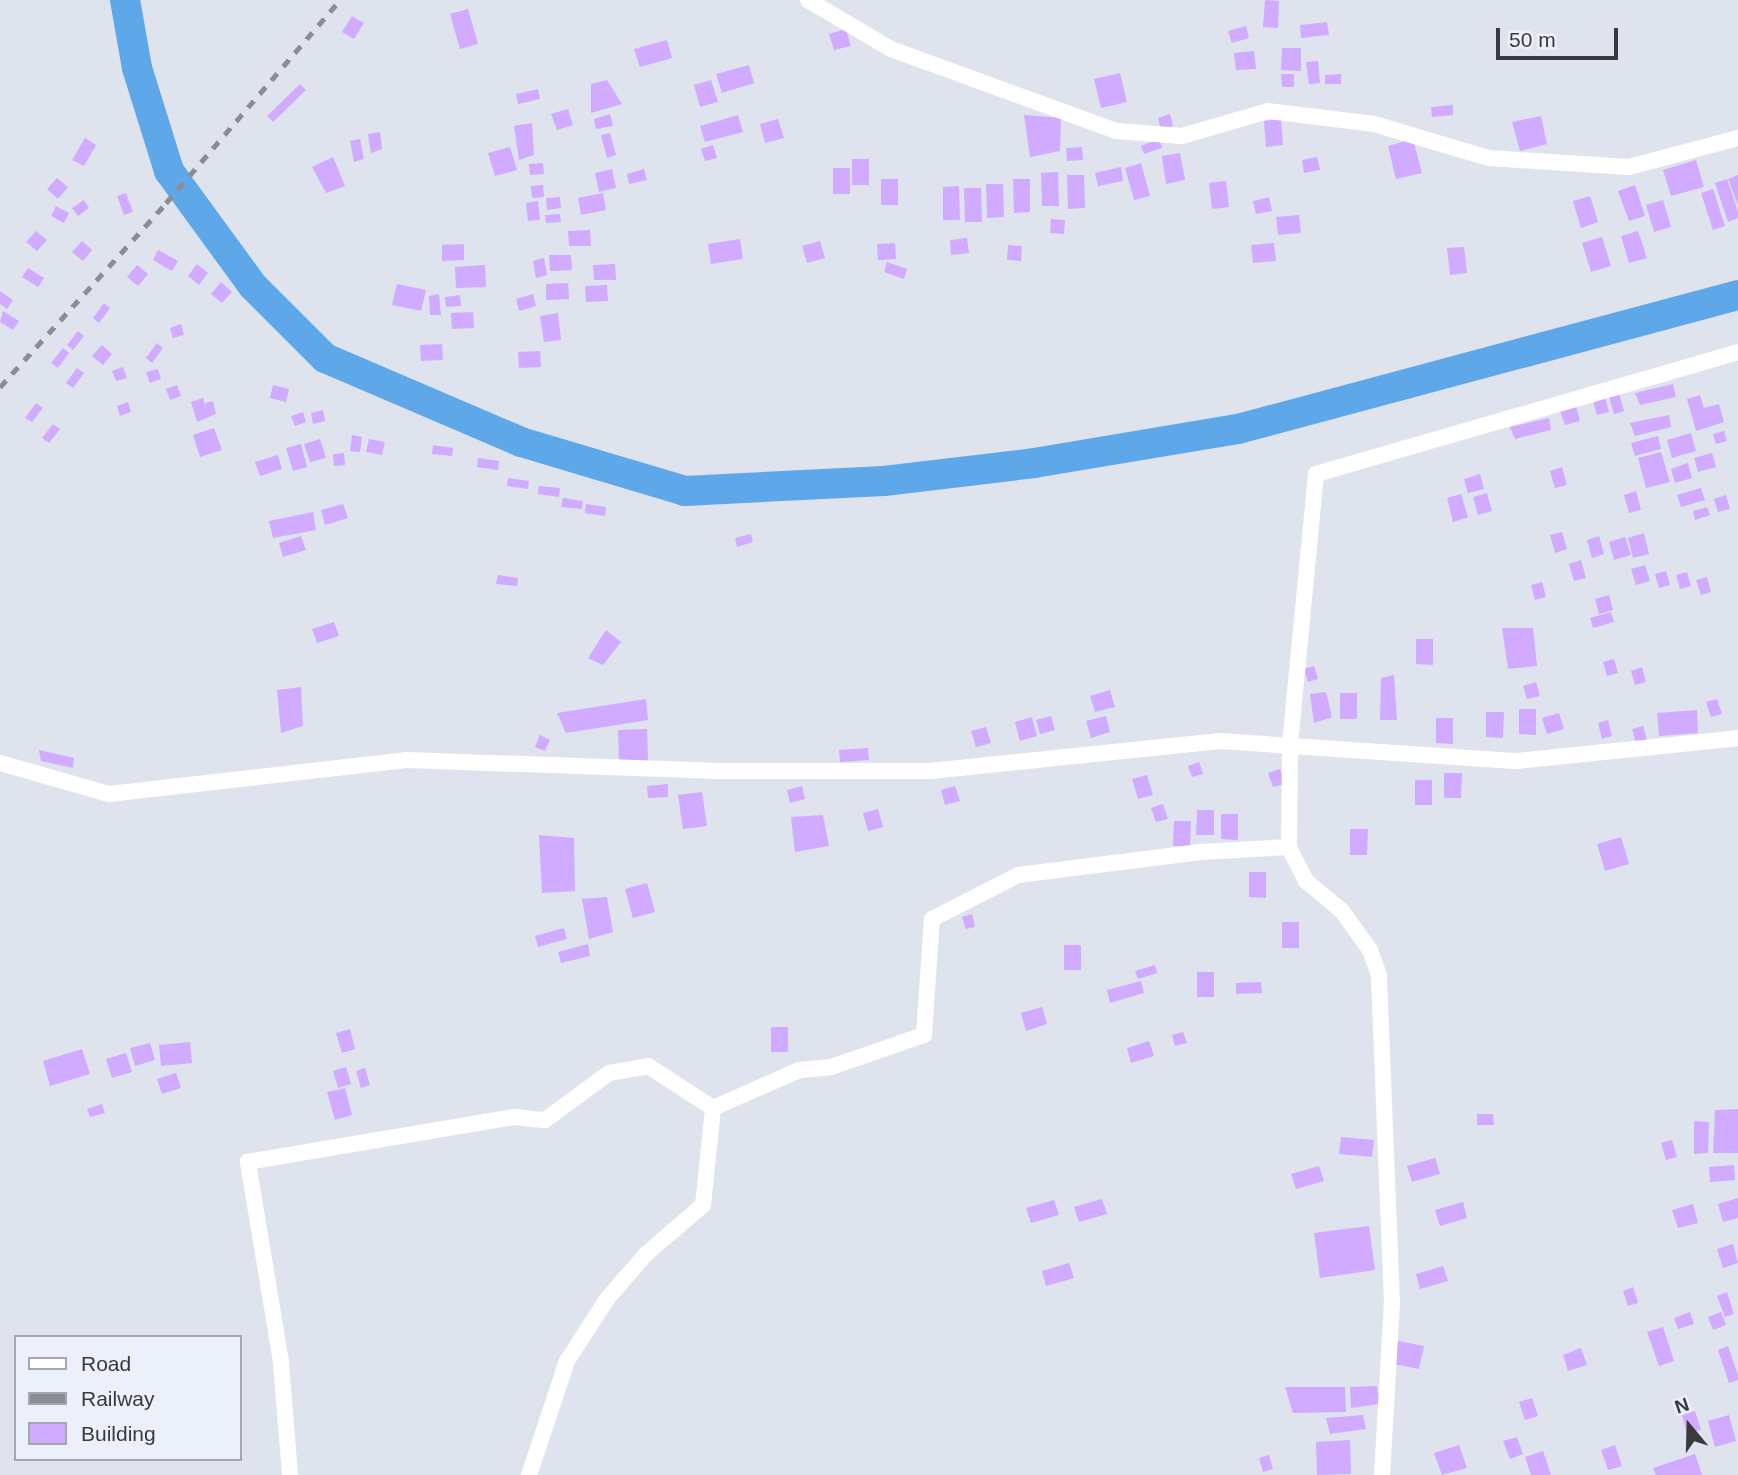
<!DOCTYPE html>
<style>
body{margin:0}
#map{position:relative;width:1738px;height:1475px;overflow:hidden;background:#dfe3ed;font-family:Helvetica,sans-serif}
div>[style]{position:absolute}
.river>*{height:30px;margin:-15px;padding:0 15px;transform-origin:15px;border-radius:15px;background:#5ea8e9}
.building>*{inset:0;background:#d1abff}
.minor>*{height:16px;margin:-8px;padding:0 8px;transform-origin:8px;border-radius:8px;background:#fff}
.rail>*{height:5px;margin-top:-2.5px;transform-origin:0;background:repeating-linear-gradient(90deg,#8a8d94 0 9px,transparent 0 18px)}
span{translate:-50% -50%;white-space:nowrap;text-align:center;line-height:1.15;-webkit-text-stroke:6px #ecf0fb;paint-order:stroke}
.legend{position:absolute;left:14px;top:1335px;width:228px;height:126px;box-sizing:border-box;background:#ecf0fb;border:2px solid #a4a7af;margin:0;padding:9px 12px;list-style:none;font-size:21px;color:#383a3e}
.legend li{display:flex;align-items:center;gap:14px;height:35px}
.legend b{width:35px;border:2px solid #a4a7af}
.north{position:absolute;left:1654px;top:1391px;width:70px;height:70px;-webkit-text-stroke:5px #ecf0fb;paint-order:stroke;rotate:341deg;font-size:19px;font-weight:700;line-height:28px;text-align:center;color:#383a3e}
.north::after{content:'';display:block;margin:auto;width:24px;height:32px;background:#383a3e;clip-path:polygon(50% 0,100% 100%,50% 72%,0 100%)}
.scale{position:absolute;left:1496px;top:28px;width:122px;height:32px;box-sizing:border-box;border:4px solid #383a3e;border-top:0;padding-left:9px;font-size:21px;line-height:24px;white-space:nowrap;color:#383a3e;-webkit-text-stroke:5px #ecf0fb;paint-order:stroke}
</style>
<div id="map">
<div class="river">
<div style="left:125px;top:0;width:69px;rotate:80deg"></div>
<div style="left:137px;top:68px;width:108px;rotate:72.7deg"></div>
<div style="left:169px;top:171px;width:142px;rotate:53.9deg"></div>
<div style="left:253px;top:286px;width:102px;rotate:45deg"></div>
<div style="left:325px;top:358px;width:213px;rotate:23.2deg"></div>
<div style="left:521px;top:442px;width:171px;rotate:16.6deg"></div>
<div style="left:685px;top:491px;width:199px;rotate:-2.9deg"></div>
<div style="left:884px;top:481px;width:151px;rotate:-6.8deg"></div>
<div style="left:1034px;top:463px;width:207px;rotate:-9.5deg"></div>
<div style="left:1238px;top:429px;width:518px;rotate:-15deg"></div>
</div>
<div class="building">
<div style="clip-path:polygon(1265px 0,1279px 1px,1278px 28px,1263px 27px)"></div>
<div style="clip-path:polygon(468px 9px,478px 44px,460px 49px,450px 14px)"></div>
<div style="clip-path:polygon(352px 16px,364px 23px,354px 39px,342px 32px)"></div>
<div style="clip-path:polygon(1327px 22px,1329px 35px,1301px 38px,1300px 25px)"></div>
<div style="clip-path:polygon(1246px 26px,1249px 38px,1232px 43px,1228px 31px)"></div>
<div style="clip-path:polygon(846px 29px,851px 46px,834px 50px,829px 34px)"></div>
<div style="clip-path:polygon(667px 40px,672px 58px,640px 67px,634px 49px)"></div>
<div style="clip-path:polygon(1282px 48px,1301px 48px,1301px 71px,1281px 70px)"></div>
<div style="clip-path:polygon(1254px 51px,1256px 69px,1236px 70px,1234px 53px)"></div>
<div style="clip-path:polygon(1318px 61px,1320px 83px,1309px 84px,1306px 62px)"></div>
<div style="clip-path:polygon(749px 65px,754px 83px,722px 93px,716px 74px)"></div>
<div style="clip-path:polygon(1120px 73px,1127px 102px,1101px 108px,1094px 79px)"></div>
<div style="clip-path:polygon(1281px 74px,1294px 74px,1294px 87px,1282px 87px)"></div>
<div style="clip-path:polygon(1341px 74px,1341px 84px,1325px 84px,1325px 75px)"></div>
<div style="clip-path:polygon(607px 80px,622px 104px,591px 113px,591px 84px)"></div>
<div style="clip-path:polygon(711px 80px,718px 102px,700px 107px,694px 85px)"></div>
<div style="clip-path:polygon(300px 84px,306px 90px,273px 122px,267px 116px)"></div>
<div style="clip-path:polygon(538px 89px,540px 99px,518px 104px,516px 94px)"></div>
<div style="clip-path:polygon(1453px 105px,1453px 115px,1432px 117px,1431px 107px)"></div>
<div style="clip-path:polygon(568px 109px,573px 125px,557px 130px,551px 114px)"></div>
<div style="clip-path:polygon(610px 114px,613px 126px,596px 129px,594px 119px)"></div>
<div style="clip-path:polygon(1170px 114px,1173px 126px,1161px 129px,1158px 118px)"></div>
<div style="clip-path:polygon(738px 115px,743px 132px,705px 142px,700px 126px)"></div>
<div style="clip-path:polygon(1024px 115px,1061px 118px,1060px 151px,1030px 157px)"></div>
<div style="clip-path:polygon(1541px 116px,1547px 144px,1520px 151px,1512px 122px)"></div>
<div style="clip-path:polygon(778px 119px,784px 138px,765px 143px,760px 124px)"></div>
<div style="clip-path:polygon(1281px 119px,1283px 145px,1266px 147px,1264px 121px)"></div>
<div style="clip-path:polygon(532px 123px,534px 155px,519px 160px,514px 126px)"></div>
<div style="clip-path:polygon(380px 132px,382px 149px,371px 153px,368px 134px)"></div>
<div style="clip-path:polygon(610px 133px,616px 155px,607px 158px,601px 135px)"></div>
<div style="clip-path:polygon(85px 138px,96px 145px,84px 166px,72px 160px)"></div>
<div style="clip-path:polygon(360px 139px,364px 159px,354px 162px,350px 141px)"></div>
<div style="clip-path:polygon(1159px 139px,1162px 148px,1144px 154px,1141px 146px)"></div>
<div style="clip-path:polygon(1413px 139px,1422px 173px,1396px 179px,1388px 146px)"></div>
<div style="clip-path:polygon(713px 145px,717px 158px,705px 161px,701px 149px)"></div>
<div style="clip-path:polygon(510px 147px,517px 170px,495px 176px,488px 153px)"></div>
<div style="clip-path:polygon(1082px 147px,1083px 160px,1067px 161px,1066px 148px)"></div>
<div style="clip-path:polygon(1180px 153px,1185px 180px,1166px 184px,1162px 156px)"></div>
<div style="clip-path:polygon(333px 157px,345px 186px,326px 193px,312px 167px)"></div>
<div style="clip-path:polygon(1317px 157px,1320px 170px,1304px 173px,1302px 160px)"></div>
<div style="clip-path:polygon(852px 159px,869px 159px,869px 185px,852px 185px)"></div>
<div style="clip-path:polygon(1696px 160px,1704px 187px,1671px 196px,1663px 170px)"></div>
<div style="clip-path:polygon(543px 163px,544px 174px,530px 175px,529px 164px)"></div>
<div style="clip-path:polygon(1141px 163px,1150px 196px,1134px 200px,1125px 168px)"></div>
<div style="clip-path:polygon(1121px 167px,1123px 181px,1098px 186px,1095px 173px)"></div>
<div style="clip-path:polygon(833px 168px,850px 168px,850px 194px,833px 194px)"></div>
<div style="clip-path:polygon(612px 169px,616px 188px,599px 192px,595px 173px)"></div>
<div style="clip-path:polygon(644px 169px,647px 180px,629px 184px,627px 174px)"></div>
<div style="clip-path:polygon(1058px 172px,1059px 206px,1042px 206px,1041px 173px)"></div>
<div style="clip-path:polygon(1067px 175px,1084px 175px,1085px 208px,1068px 209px)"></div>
<div style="clip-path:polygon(1738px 175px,1738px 205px,1728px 179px)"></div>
<div style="clip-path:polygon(57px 178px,68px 187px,58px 199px,47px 189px)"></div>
<div style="clip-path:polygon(881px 179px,898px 179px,898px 205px,881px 205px)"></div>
<div style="clip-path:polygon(1013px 179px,1030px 179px,1030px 212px,1014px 213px)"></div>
<div style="clip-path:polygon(1727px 179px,1738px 212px,1738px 218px,1728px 222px,1715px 183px)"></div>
<div style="clip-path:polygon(1226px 181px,1229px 207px,1212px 209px,1209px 183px)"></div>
<div style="clip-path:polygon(986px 184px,1003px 184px,1004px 217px,987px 218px)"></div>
<div style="clip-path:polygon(543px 185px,544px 197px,532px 198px,531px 186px)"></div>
<div style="clip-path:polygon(1635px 185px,1645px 216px,1629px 221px,1618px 191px)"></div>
<div style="clip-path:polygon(959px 186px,960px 220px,943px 220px,943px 187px)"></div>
<div style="clip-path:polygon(964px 188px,981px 188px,982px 222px,965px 222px)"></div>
<div style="clip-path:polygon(1713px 189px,1725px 226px,1713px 230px,1701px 193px)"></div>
<div style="clip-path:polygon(126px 193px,133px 212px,124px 215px,117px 196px)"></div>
<div style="clip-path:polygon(603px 193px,606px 210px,581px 215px,578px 198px)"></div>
<div style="clip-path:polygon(1590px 196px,1598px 222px,1581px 228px,1573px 201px)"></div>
<div style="clip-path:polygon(560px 197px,561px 208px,547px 210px,546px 198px)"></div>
<div style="clip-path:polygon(1269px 197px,1272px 211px,1256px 214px,1253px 201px)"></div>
<div style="clip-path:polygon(84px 200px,89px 208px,78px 216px,72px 208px)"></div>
<div style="clip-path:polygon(1663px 200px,1671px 227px,1654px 232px,1646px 205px)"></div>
<div style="clip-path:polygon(538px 201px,540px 220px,528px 221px,526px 203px)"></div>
<div style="clip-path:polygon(56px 206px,69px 213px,64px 223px,51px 216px)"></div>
<div style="clip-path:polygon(560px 214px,561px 222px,546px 223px,545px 215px)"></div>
<div style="clip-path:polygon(1299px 215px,1301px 233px,1278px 235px,1276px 217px)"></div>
<div style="clip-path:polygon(1051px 219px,1065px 220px,1064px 234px,1050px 233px)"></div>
<div style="clip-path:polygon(590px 230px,591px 246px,569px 246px,568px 231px)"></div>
<div style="clip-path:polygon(36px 231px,47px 240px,37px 251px,26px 242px)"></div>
<div style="clip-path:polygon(1638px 231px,1647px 258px,1629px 263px,1621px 236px)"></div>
<div style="clip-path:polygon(1602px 237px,1611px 266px,1591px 272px,1582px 243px)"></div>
<div style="clip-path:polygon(967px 238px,969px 253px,951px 255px,950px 240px)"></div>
<div style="clip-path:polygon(740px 239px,743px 259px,711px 264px,708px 244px)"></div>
<div style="clip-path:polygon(82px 241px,92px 250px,83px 261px,72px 252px)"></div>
<div style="clip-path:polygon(820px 241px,825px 258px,807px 263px,802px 246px)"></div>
<div style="clip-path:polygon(895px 243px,896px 259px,878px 260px,877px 244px)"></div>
<div style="clip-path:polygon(1274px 243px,1276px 261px,1253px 263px,1251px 245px)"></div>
<div style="clip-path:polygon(464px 244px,464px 260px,442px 261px,442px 245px)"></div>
<div style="clip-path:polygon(1008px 245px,1022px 246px,1021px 261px,1007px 260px)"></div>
<div style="clip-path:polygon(1464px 247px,1467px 273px,1450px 275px,1447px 248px)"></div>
<div style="clip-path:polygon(158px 250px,178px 261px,172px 271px,153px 260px)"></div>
<div style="clip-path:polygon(549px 255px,571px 255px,572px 270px,550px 271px)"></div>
<div style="clip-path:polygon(544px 258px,547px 275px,536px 278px,533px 261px)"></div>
<div style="clip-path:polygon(887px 262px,907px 269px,904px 279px,884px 272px)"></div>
<div style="clip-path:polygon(197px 264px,208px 273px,199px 285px,188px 276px)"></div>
<div style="clip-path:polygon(615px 264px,616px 280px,594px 280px,593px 265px)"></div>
<div style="clip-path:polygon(137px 265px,148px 274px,138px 286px,127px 277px)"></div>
<div style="clip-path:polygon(485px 265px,486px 287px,456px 288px,455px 267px)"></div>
<div style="clip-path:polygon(28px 268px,44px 278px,38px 287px,22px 277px)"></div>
<div style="clip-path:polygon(221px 282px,232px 292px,222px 303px,211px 294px)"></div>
<div style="clip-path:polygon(568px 283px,569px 299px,546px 300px,546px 284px)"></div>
<div style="clip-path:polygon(397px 284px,426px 290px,421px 311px,392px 305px)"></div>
<div style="clip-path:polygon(607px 285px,608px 301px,586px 302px,585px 286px)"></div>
<div style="clip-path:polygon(0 291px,13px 300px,7px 309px,0 304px)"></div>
<div style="clip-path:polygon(439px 294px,441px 315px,430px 315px,429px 296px)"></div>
<div style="clip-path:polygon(533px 294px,536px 306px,519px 311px,516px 299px)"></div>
<div style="clip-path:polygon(460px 295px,461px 306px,446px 307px,445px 297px)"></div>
<div style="clip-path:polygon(104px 303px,110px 308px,99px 323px,93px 318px)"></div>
<div style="clip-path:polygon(3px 311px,19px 321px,13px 330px,0 322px)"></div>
<div style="clip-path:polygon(473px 312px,474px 328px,452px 329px,451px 313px)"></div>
<div style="clip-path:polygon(558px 313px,561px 340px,544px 342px,540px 316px)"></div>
<div style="clip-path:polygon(181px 324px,184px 335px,173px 338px,170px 328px)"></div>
<div style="clip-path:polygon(78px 331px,84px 336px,73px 350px,67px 345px)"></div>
<div style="clip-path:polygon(157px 343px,163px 348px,152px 363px,146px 358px)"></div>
<div style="clip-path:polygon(442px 344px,443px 360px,421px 361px,420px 345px)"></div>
<div style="clip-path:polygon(102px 345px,112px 354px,103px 365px,92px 356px)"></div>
<div style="clip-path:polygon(63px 348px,69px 353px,58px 368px,51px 363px)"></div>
<div style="clip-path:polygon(540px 351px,541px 367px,519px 368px,518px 352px)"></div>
<div style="clip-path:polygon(123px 367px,127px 378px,116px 381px,112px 371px)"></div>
<div style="clip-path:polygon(77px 368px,84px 373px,73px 388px,66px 383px)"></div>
<div style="clip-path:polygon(158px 369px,161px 379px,150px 383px,146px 372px)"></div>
<div style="clip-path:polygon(1673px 384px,1676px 397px,1640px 405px,1635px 393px)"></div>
<div style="clip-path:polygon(177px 385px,181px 396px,170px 400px,166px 389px)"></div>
<div style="clip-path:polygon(273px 385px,289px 389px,286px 402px,270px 398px)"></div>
<div style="clip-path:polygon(1619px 393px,1624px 411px,1614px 414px,1609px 397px)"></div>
<div style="clip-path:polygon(1700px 395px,1704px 408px,1719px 404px,1724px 422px,1696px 431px,1687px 399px)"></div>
<div style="clip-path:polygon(1605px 397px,1609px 412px,1597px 415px,1593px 401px)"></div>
<div style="clip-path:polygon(203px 398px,207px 413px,205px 403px,213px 401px,216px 414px,197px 422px,191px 402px)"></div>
<div style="clip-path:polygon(128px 402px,131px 412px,120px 416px,117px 406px)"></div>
<div style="clip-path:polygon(36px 403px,43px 408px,32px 422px,25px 418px)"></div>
<div style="clip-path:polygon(1576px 406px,1580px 421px,1565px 425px,1560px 411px)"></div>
<div style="clip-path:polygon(323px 410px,325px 421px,313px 424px,311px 413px)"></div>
<div style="clip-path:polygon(303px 412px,306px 422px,295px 426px,291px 416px)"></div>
<div style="clip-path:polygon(1669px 415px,1671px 427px,1635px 436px,1630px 423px)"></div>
<div style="clip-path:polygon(1549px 418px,1551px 430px,1515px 439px,1510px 427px)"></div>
<div style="clip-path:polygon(53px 424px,60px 429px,49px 443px,42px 438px)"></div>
<div style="clip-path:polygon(214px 428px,222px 450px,200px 457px,193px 435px)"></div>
<div style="clip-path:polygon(1724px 431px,1727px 441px,1716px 444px,1713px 434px)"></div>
<div style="clip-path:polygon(1691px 433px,1696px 451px,1672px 458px,1667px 440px)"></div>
<div style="clip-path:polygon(352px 435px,362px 437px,360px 452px,350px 451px)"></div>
<div style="clip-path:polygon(1658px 436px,1661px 449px,1635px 456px,1631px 443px)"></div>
<div style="clip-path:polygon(320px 439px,326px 458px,310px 462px,304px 444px)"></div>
<div style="clip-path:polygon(369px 439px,385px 442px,382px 455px,366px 452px)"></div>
<div style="clip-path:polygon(301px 444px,307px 467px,293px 471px,286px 448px)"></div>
<div style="clip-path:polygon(433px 445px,453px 448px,452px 456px,432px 454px)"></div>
<div style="clip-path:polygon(1661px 452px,1670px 482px,1646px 488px,1638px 458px)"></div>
<div style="clip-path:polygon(344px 453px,345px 465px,334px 466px,333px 454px)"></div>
<div style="clip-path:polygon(1712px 453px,1716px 467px,1698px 472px,1694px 458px)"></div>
<div style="clip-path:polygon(278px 455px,282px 469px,260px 476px,255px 462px)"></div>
<div style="clip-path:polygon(478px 458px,499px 461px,498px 470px,477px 467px)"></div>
<div style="clip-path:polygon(1688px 463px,1692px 478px,1675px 483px,1671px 469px)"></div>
<div style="clip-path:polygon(1562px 467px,1567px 485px,1555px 488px,1550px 471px)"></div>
<div style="clip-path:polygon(1480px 474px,1484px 489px,1468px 493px,1464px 479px)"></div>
<div style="clip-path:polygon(508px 478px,529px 481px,528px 489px,507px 486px)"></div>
<div style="clip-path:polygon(539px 486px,560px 488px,559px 497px,538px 494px)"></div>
<div style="clip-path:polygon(1701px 488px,1705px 500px,1681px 507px,1677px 495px)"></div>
<div style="clip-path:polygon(1636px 491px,1641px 510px,1629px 513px,1624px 495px)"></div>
<div style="clip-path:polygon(1487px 493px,1492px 511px,1478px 515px,1473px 497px)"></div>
<div style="clip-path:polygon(1461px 494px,1468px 517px,1453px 522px,1447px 498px)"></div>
<div style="clip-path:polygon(1726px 495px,1730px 509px,1718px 512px,1714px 499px)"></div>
<div style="clip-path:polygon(563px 498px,583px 501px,582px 509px,561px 507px)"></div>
<div style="clip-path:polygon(343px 504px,348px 518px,325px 525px,321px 510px)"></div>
<div style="clip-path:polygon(586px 504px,606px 507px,605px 516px,585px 513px)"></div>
<div style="clip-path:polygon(1707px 507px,1710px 515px,1695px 520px,1693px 511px)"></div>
<div style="clip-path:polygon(313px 512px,316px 530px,273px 538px,269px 521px)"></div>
<div style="clip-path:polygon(1562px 532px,1567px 549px,1555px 553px,1550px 535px)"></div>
<div style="clip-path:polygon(1644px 533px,1649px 554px,1633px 558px,1628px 538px)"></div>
<div style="clip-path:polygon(751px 534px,753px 542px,737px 547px,735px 538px)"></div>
<div style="clip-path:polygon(301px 536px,306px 550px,283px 557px,279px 543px)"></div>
<div style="clip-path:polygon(1599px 536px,1604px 554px,1592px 558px,1587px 540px)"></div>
<div style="clip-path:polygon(1625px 537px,1631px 555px,1614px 560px,1609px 542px)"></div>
<div style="clip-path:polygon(1581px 560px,1586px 578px,1574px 581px,1569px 564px)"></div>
<div style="clip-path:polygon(1645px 565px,1650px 581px,1636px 585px,1631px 569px)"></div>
<div style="clip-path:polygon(1666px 571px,1670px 585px,1659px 588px,1655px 574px)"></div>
<div style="clip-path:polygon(1687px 572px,1691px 586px,1680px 589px,1676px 575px)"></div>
<div style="clip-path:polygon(498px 575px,518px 578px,517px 586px,496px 584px)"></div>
<div style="clip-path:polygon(1707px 577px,1711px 592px,1701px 595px,1696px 580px)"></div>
<div style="clip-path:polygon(1542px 582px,1546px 597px,1535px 600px,1531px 585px)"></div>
<div style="clip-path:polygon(1609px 595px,1613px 610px,1599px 614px,1595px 599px)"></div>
<div style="clip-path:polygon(1611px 612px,1614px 622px,1593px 628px,1590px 618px)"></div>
<div style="clip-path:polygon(334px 622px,339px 636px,317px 643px,312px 629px)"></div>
<div style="clip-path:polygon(1502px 628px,1533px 628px,1537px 666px,1508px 669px)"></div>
<div style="clip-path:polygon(606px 630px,621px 642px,603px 665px,588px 658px)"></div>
<div style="clip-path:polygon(1416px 639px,1433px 639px,1433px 665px,1416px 664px)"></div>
<div style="clip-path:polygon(1614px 659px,1618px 673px,1607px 676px,1603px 662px)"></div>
<div style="clip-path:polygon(1314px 666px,1318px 679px,1308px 682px,1304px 669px)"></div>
<div style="clip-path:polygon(1642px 667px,1646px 682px,1635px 685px,1631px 671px)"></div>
<div style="clip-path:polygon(1394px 675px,1397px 720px,1380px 720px,1381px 678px)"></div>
<div style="clip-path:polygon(1536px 682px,1540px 696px,1527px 699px,1523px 686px)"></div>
<div style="clip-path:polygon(301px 687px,303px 726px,281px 733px,277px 690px)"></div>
<div style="clip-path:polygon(1110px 690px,1115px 707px,1095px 712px,1090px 696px)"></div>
<div style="clip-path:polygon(1326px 692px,1332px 717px,1314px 723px,1310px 694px)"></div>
<div style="clip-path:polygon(1340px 693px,1357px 693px,1357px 719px,1340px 719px)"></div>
<div style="clip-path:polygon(646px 699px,648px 720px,566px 733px,557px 713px)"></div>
<div style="clip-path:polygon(1717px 699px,1722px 714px,1711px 717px,1706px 702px)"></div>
<div style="clip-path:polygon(1519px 709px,1536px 709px,1536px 735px,1519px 734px)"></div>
<div style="clip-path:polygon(1697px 710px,1698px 733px,1659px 736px,1657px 713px)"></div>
<div style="clip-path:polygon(1486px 712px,1504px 712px,1503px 738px,1486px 737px)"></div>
<div style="clip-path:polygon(1559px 713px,1564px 729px,1547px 734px,1542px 718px)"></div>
<div style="clip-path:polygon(1051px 716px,1055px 730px,1040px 734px,1036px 720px)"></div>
<div style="clip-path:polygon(1106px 716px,1110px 732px,1091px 738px,1086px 721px)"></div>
<div style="clip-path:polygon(1032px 717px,1037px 736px,1020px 741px,1015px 722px)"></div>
<div style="clip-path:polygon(1436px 718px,1453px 718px,1453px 744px,1436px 743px)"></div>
<div style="clip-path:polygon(1608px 720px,1612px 736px,1602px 739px,1598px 723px)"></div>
<div style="clip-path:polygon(1643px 726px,1647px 740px,1636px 743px,1632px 729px)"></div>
<div style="clip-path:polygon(986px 727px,991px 743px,976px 747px,971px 731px)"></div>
<div style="clip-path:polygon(647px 729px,648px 761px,619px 761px,618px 730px)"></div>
<div style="clip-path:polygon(540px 735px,550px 740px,545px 751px,535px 747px)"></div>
<div style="clip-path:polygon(868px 748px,869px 760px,840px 762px,839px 750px)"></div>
<div style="clip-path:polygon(39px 750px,74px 758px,73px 768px,41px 761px)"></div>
<div style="clip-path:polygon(1199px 762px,1203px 774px,1192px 777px,1188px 766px)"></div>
<div style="clip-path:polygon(1280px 769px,1285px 784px,1273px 787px,1268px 773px)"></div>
<div style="clip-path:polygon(1444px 773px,1462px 773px,1461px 798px,1444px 798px)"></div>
<div style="clip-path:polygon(1147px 775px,1153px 795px,1138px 799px,1132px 779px)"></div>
<div style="clip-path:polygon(1415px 780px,1432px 780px,1432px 805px,1415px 805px)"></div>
<div style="clip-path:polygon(668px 784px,668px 797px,648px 798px,647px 786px)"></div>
<div style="clip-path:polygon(802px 786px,805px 799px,790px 803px,787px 790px)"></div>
<div style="clip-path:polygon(955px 786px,960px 801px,945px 805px,941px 790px)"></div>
<div style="clip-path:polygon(702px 792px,707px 826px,683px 829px,678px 795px)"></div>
<div style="clip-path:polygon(1163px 804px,1168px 819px,1156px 822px,1151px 808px)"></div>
<div style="clip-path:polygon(878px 809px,883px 827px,868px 831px,863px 813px)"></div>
<div style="clip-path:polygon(1197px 810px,1214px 810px,1214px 835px,1196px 835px)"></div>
<div style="clip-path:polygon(1221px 814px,1238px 814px,1238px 840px,1221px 839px)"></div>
<div style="clip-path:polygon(823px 815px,829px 846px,795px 852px,791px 817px)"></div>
<div style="clip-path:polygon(1174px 821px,1191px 821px,1190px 846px,1173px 846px)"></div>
<div style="clip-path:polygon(1350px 829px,1368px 829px,1367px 855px,1350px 855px)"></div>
<div style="clip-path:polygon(539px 835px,574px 838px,575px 891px,542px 893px)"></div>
<div style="clip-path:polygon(1621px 837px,1629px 864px,1605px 871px,1597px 844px)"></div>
<div style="clip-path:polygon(1249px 872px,1266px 872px,1266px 898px,1249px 897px)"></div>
<div style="clip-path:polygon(647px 883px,655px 912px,633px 918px,625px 889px)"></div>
<div style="clip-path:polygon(607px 897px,613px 932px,589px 939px,582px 899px)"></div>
<div style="clip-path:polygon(972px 914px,975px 927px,966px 929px,962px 917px)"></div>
<div style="clip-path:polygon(1282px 922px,1299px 922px,1299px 948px,1282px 948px)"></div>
<div style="clip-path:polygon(564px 928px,567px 939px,538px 947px,535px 936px)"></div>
<div style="clip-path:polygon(588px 944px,590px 956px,561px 963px,558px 952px)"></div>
<div style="clip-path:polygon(1064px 945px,1081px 945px,1081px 970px,1064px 970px)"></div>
<div style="clip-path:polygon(1155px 965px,1157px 973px,1138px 979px,1135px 971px)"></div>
<div style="clip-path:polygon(1197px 972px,1214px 972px,1214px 997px,1197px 997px)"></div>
<div style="clip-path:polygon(1141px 981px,1144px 993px,1110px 1003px,1107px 990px)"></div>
<div style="clip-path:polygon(1261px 982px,1262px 993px,1236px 994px,1236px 983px)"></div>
<div style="clip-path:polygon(1042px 1007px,1047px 1024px,1026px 1031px,1021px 1013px)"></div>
<div style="clip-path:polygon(771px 1027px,788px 1027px,788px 1052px,771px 1052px)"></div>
<div style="clip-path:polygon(350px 1029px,355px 1049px,342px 1053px,336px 1033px)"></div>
<div style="clip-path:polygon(1183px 1032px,1187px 1043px,1175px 1046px,1172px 1035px)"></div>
<div style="clip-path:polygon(1149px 1041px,1154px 1056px,1131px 1063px,1127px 1048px)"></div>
<div style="clip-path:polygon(190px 1042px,192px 1063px,161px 1066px,159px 1045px)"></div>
<div style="clip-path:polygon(150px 1043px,155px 1060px,135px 1066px,130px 1048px)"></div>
<div style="clip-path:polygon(82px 1049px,90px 1074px,50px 1086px,43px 1061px)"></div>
<div style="clip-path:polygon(126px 1053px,132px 1072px,112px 1078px,106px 1059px)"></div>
<div style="clip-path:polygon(346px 1067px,351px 1084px,338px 1088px,333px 1071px)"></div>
<div style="clip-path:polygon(365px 1068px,370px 1085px,361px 1088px,356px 1071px)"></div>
<div style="clip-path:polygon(176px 1073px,181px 1088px,162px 1094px,157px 1079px)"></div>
<div style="clip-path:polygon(345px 1088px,352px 1115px,335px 1120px,327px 1092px)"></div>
<div style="clip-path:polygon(102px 1104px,105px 1113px,90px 1117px,87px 1109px)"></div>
<div style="clip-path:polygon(1738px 1109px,1738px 1153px,1713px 1153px,1715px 1110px)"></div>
<div style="clip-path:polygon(1477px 1114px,1493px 1114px,1494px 1125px,1477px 1125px)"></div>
<div style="clip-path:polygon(1694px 1121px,1709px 1122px,1708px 1153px,1694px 1154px)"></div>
<div style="clip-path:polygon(1341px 1137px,1374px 1140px,1372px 1157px,1339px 1154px)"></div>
<div style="clip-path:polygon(1672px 1140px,1677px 1157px,1666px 1160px,1661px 1143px)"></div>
<div style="clip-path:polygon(1435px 1158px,1440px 1174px,1412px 1182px,1407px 1166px)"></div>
<div style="clip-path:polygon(1734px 1165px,1735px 1180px,1710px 1182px,1709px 1167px)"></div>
<div style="clip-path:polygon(1319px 1166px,1324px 1181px,1296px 1189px,1291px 1174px)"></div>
<div style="clip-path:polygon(1738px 1198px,1738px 1218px,1723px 1222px,1718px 1204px)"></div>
<div style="clip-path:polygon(1102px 1199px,1107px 1214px,1079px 1222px,1074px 1207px)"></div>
<div style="clip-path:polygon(1054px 1200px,1059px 1215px,1031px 1223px,1026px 1208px)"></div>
<div style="clip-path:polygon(1463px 1202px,1467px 1218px,1440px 1226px,1435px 1210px)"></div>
<div style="clip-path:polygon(1693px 1204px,1698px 1223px,1678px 1228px,1672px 1210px)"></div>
<div style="clip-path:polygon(1369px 1226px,1375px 1270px,1320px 1278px,1314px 1233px)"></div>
<div style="clip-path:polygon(1733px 1244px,1738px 1263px,1723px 1268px,1717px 1249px)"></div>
<div style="clip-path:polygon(1069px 1263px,1074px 1278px,1046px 1286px,1042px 1271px)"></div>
<div style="clip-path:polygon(1443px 1266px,1448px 1281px,1420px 1289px,1416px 1274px)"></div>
<div style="clip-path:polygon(1633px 1287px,1638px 1303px,1628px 1306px,1623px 1291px)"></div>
<div style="clip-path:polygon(1727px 1292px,1734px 1314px,1725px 1317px,1717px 1296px)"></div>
<div style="clip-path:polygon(1690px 1312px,1694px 1324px,1678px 1329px,1674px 1318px)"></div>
<div style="clip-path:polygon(1721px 1312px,1726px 1325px,1713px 1330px,1708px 1317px)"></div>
<div style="clip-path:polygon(1663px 1327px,1674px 1361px,1659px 1366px,1647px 1332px)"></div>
<div style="clip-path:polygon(1398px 1341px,1424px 1346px,1419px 1369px,1393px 1364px)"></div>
<div style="clip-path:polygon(1728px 1346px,1738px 1375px,1738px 1380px,1729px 1383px,1718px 1350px)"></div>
<div style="clip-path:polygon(1581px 1348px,1587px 1365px,1568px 1371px,1563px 1355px)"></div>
<div style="clip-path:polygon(1377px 1386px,1379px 1404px,1351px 1408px,1350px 1387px)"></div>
<div style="clip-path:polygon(1285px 1387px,1345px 1387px,1346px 1412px,1293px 1413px)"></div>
<div style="clip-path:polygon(1532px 1398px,1538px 1416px,1525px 1420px,1519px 1402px)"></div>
<div style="clip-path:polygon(1695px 1411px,1701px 1430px,1687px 1433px,1682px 1415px)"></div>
<div style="clip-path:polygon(1363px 1415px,1366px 1429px,1330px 1434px,1326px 1418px)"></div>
<div style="clip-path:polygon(1729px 1415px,1736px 1441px,1715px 1447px,1708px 1421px)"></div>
<div style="clip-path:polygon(1517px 1437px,1523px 1454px,1510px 1459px,1503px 1441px)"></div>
<div style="clip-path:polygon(1350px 1440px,1351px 1474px,1317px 1475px,1316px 1442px)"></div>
<div style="clip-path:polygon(1459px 1445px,1467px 1468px,1442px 1475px,1434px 1453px)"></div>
<div style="clip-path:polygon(1615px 1445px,1622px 1466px,1608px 1470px,1601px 1450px)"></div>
<div style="clip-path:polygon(1543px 1451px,1551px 1475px,1531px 1475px,1525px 1457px)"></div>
<div style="clip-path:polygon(1695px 1454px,1702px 1475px,1656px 1475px,1653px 1468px)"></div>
<div style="clip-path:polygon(1269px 1455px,1273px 1469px,1263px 1472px,1259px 1458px)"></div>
</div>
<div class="minor">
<div style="left:808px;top:0;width:96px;rotate:30.6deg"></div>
<div style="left:891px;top:49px;width:239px;rotate:20deg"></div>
<div style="left:1116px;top:131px;width:66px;rotate:4.3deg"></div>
<div style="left:1182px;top:136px;width:90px;rotate:-16.2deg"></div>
<div style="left:1268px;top:111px;width:107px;rotate:7deg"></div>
<div style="left:1374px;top:124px;width:120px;rotate:16.5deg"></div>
<div style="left:1489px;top:158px;width:140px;rotate:3.7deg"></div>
<div style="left:1629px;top:167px;width:113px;rotate:-14.9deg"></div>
<div style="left:0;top:763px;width:113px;rotate:15.9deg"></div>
<div style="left:109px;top:794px;width:299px;rotate:-6.5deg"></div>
<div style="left:406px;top:760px;width:308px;rotate:2deg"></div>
<div style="left:714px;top:771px;width:216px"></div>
<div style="left:930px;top:771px;width:292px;rotate:-5.9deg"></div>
<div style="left:1220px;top:741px;width:298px;rotate:3.9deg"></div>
<div style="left:1517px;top:761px;width:222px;rotate:-5.9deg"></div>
<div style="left:290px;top:1475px;width:113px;rotate:-94.6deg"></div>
<div style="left:281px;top:1362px;width:203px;rotate:-99.4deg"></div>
<div style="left:248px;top:1162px;width:270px;rotate:-9.6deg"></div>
<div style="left:514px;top:1117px;width:31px;rotate:6deg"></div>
<div style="left:545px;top:1120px;width:79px;rotate:-36.3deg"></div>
<div style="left:609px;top:1073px;width:40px;rotate:-10deg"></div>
<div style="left:648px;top:1066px;width:77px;rotate:32.9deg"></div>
<div style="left:713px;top:1108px;width:94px;rotate:-23.8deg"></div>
<div style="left:799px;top:1070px;width:32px;rotate:-5deg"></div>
<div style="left:831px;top:1067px;width:98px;rotate:-19deg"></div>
<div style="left:924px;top:1035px;width:116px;rotate:-86.1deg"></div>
<div style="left:932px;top:919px;width:97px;rotate:-27.1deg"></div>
<div style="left:1018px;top:875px;width:184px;rotate:-7.2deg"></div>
<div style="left:1201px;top:852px;width:88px;rotate:-3.3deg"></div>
<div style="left:529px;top:1475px;width:120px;rotate:-71.6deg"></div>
<div style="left:567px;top:1361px;width:74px;rotate:-57.2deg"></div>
<div style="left:607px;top:1299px;width:60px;rotate:-49.1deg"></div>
<div style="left:646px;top:1254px;width:75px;rotate:-40.7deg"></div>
<div style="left:703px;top:1205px;width:98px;rotate:-84.1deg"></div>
<div style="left:1382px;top:1475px;width:172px;rotate:-86.7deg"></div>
<div style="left:1392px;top:1303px;width:328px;rotate:-92.3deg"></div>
<div style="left:1379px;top:975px;width:27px;rotate:-110deg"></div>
<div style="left:1370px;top:950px;width:48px;rotate:-125.7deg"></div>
<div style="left:1342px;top:911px;width:47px;rotate:-140.2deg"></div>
<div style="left:1306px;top:881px;width:38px;rotate:-117deg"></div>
<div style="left:1289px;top:847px;width:103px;rotate:-89.4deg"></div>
<div style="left:1290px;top:744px;width:271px;rotate:-84.5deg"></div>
<div style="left:1316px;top:474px;width:439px;rotate:-16.1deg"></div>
</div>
<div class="rail">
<div style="left:0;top:387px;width:248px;rotate:-47.9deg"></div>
<div style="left:166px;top:203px;width:267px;rotate:-49.4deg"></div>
</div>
<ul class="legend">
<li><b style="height:9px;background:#fff"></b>Road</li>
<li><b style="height:9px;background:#8a8d94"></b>Railway</li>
<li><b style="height:19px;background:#d1abff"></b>Building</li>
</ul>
<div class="north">N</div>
<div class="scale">50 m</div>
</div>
